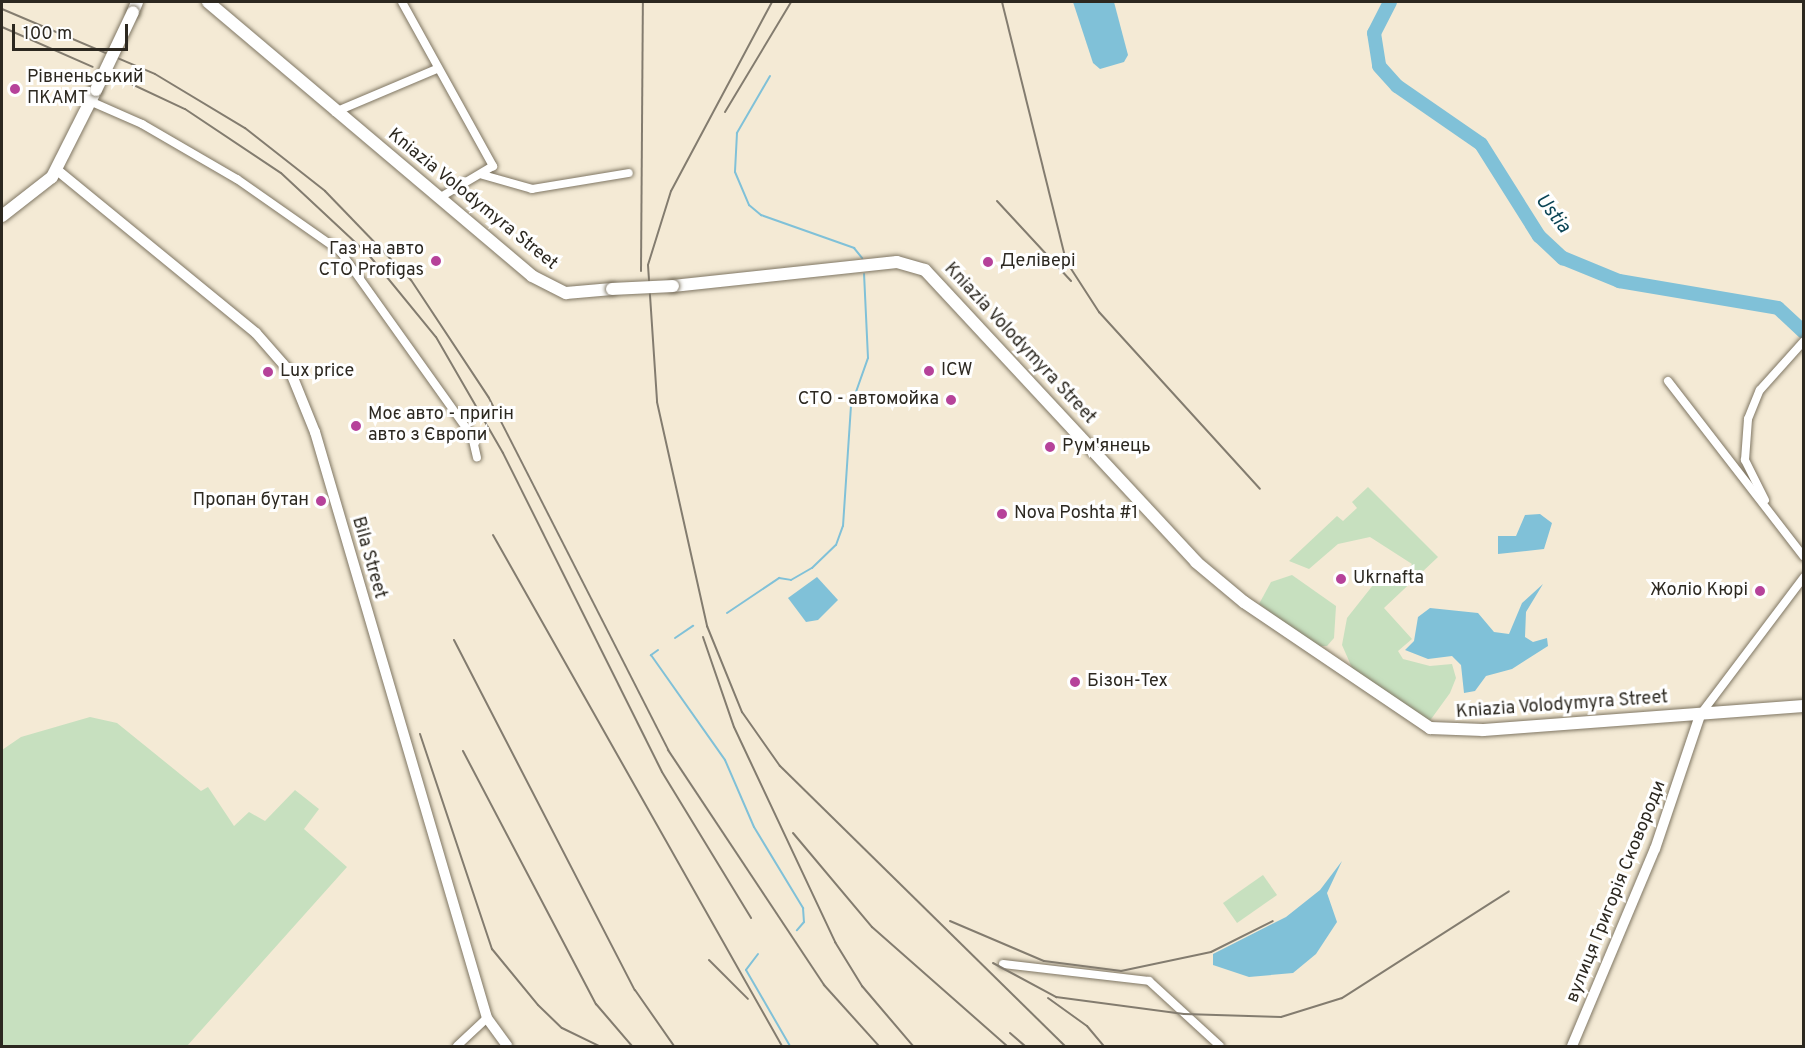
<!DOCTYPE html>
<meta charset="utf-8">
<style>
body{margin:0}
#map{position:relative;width:1805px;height:1048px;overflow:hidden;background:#f4ead5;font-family:Overpass,sans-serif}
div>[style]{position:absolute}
.green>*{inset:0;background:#c7e0bf}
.water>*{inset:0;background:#80c1d8}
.stream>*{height:2px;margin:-1px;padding:0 1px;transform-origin:1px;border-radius:1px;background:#80c1d8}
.river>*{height:14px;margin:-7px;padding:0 7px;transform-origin:7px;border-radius:7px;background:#80c1d8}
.roads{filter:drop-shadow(0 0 2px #7f7663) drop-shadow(0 0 2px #7f7663)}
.minor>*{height:8px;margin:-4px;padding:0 4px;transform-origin:4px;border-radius:4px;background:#fff}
.tertiary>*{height:10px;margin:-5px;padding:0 5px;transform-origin:5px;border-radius:5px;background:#fff}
.secondary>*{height:12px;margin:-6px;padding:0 6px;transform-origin:6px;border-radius:6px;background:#fff}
.rail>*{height:2px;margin:-1px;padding:0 1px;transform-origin:1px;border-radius:1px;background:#837c6f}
.bridges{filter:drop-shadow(0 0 2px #7f7663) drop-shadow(0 0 2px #7f7663)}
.secondary-bridge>*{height:12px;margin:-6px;padding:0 6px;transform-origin:6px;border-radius:6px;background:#fff}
.dots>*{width:16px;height:16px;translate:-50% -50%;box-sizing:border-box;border:3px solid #fff;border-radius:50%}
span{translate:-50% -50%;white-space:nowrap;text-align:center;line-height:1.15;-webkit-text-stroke:6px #fff;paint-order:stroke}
.poi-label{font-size:18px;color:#2c2820}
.left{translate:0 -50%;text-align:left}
.right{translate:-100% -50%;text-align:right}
.street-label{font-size:18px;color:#2c2820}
.water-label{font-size:20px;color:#0b4555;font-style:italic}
.frame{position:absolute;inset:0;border:3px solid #2c2820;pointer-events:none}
.scale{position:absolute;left:12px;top:24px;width:116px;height:27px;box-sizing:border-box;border:3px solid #2c2820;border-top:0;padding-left:8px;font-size:18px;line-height:21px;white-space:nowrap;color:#2c2820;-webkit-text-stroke:4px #fff;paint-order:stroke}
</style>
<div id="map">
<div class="green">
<div style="clip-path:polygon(1368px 487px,1438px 557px,1384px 608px,1412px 639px,1398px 651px,1403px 659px,1430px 666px,1452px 664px,1456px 678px,1450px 693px,1429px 722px,1353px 670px,1342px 645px,1347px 618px,1381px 575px,1398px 582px,1412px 564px,1370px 537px,1338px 544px,1309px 569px,1289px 561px,1337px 516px,1343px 521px,1357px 508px,1352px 502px)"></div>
<div style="clip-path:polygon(1292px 575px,1336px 606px,1334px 638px,1327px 646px,1317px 646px,1259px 604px,1271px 582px)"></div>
<div style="clip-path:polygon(90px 717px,117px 723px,201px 791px,208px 787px,234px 826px,249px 812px,265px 821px,295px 790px,319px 809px,304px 829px,347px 867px,187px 1046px,2px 1046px,2px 750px,21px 737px)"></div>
<div style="clip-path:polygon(1263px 875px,1277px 895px,1237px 923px,1223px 903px)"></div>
</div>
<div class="water">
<div style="clip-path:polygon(1073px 2px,1114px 2px,1128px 55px,1124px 62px,1100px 69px,1093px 63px)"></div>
<div style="clip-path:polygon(1540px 514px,1552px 523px,1544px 549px,1498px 554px,1498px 536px,1516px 536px,1525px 515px)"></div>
<div style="clip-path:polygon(817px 577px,838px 600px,818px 620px,806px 622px,788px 598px)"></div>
<div style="clip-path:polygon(1543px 584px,1526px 612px,1525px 637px,1533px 642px,1547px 638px,1548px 646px,1512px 669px,1486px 676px,1475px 691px,1464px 693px,1461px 665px,1452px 656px,1428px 659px,1405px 650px,1414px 641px,1418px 617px,1430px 608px,1478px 613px,1494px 632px,1509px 634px,1522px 603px)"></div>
<div style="clip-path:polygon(1342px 861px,1327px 893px,1337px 922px,1316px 954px,1293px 973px,1249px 977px,1213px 965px,1213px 954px,1286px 917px,1320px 890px)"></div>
</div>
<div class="stream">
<div style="left:770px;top:76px;width:66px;rotate:120.1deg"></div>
<div style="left:737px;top:133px;width:39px;rotate:93deg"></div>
<div style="left:735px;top:172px;width:36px;rotate:67deg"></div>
<div style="left:749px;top:205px;width:16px;rotate:40deg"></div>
<div style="left:761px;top:215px;width:99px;rotate:19.5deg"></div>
<div style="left:854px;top:248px;width:13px;rotate:51deg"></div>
<div style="left:727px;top:613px;width:63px;rotate:-33.9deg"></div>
<div style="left:779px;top:578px;width:12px;rotate:9deg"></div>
<div style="left:791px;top:580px;width:24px;rotate:-30deg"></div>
<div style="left:812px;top:568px;width:33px;rotate:-44deg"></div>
<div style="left:836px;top:545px;width:20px;rotate:-70deg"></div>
<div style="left:843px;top:526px;width:120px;rotate:-86.2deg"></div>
<div style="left:851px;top:406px;width:51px;rotate:-70.5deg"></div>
<div style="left:868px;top:358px;width:84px;rotate:-92.7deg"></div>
<div style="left:675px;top:638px;width:22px;rotate:-34deg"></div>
<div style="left:658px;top:650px;width:9px;rotate:144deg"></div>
<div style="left:651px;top:655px;width:128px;rotate:54.8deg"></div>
<div style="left:725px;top:760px;width:73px;rotate:66.6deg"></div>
<div style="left:754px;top:827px;width:95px;rotate:58.8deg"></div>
<div style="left:803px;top:908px;width:14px;rotate:86deg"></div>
<div style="left:804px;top:922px;width:11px;rotate:131deg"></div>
<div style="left:758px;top:954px;width:20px;rotate:127deg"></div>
<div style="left:746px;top:970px;width:88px;rotate:59.9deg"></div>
</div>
<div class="river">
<div style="left:1390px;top:2px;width:35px;rotate:117deg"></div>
<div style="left:1374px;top:33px;width:33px;rotate:81deg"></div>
<div style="left:1379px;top:66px;width:27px;rotate:48deg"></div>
<div style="left:1397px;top:86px;width:102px;rotate:34.6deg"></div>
<div style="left:1481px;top:144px;width:109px;rotate:57.8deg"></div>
<div style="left:1539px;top:236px;width:33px;rotate:43deg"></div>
<div style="left:1563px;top:258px;width:61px;rotate:22.3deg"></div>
<div style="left:1619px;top:281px;width:161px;rotate:9.6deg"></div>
<div style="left:1778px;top:308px;width:35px;rotate:43deg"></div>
</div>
<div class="roads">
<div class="minor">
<div style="left:402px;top:2px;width:188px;rotate:61deg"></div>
<div style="left:493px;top:166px;width:63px;rotate:149.3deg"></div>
<div style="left:92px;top:102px;width:55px;rotate:23.7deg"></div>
<div style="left:142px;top:124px;width:110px;rotate:30.1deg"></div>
<div style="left:237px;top:179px;width:126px;rotate:35deg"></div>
<div style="left:340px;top:251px;width:227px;rotate:54.5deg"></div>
<div style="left:472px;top:436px;width:22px;rotate:77deg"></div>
<div style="left:335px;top:112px;width:111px;rotate:-22.9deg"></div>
<div style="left:483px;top:175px;width:51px;rotate:15.9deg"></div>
<div style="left:532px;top:189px;width:98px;rotate:-9.4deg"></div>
<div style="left:1668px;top:381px;width:222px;rotate:52.3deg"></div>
<div style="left:1765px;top:500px;width:45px;rotate:-116.6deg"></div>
<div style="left:1745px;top:460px;width:41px;rotate:-85.8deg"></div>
<div style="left:1748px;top:419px;width:31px;rotate:-68deg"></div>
<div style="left:1760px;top:390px;width:66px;rotate:-48.1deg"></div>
<div style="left:1700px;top:715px;width:173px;rotate:-53deg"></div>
<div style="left:1003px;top:964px;width:147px;rotate:6.6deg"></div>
<div style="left:1149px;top:981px;width:96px;rotate:42.5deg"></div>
<div style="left:457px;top:1046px;width:41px;rotate:-43deg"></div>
</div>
<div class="tertiary">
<div style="left:57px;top:170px;width:257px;rotate:39.3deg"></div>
<div style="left:256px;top:333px;width:53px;rotate:48.8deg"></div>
<div style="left:291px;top:373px;width:64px;rotate:67.9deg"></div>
<div style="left:315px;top:432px;width:611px;rotate:73.64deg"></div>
<div style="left:487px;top:1018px;width:34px;rotate:54deg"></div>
<div style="left:1572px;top:1046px;width:214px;rotate:-67.2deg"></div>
<div style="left:1655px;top:849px;width:141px;rotate:-71.4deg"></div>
</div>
<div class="secondary">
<div style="left:208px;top:2px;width:424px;rotate:40.2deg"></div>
<div style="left:532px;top:276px;width:38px;rotate:27deg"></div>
<div style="left:566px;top:293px;width:46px;rotate:-5deg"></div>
<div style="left:133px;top:12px;width:11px;rotate:-68deg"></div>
<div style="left:2px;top:216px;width:63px;rotate:-38deg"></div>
<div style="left:52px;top:177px;width:97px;rotate:-63.2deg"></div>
<div style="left:673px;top:286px;width:225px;rotate:-6.1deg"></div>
<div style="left:897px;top:262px;width:29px;rotate:16deg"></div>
<div style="left:925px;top:270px;width:398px;rotate:47.1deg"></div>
<div style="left:1196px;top:562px;width:62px;rotate:39.8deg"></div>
<div style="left:1244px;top:602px;width:225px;rotate:34.1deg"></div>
<div style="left:1430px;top:728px;width:53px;rotate:2.2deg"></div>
<div style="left:1483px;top:730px;width:322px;rotate:-4.3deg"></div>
</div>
</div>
<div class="rail">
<div style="left:772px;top:2px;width:214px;rotate:118.1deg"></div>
<div style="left:671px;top:191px;width:77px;rotate:107.3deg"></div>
<div style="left:648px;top:265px;width:137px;rotate:86.2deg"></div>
<div style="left:657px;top:402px;width:230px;rotate:77.4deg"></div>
<div style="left:707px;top:626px;width:93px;rotate:67.9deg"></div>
<div style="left:742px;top:712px;width:66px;rotate:54.9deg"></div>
<div style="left:780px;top:766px;width:400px;rotate:44.5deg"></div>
<div style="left:1002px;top:2px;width:267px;rotate:76.1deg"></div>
<div style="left:1066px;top:261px;width:61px;rotate:57.1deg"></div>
<div style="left:1099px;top:312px;width:239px;rotate:47.7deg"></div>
<div style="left:2px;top:9px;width:166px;rotate:23deg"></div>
<div style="left:155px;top:74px;width:105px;rotate:31deg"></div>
<div style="left:245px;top:128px;width:102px;rotate:38.2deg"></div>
<div style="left:325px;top:191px;width:124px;rotate:46deg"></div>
<div style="left:411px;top:280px;width:141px;rotate:56.5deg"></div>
<div style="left:489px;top:398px;width:395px;rotate:63deg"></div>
<div style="left:668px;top:750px;width:282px;rotate:56.4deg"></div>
<div style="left:824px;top:985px;width:82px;rotate:48deg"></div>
<div style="left:2px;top:27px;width:99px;rotate:23.7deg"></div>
<div style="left:108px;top:73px;width:85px;rotate:25.1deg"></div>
<div style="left:185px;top:109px;width:115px;rotate:33.7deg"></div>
<div style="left:281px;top:173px;width:119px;rotate:43deg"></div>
<div style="left:368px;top:254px;width:107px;rotate:50.7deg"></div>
<div style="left:436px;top:337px;width:134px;rotate:60deg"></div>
<div style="left:503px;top:453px;width:356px;rotate:63.5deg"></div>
<div style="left:662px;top:772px;width:171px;rotate:58.6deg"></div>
<div style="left:725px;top:112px;width:128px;rotate:-59deg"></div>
<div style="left:997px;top:201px;width:109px;rotate:47.2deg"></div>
<div style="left:641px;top:271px;width:269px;rotate:-89.6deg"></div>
<div style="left:493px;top:535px;width:587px;rotate:60.51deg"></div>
<div style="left:703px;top:637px;width:95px;rotate:71deg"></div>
<div style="left:734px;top:727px;width:238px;rotate:64.8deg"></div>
<div style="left:835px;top:942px;width:52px;rotate:58.5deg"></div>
<div style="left:862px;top:986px;width:79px;rotate:49.6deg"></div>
<div style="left:454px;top:640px;width:394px;rotate:62.7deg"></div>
<div style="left:635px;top:990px;width:68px;rotate:55.1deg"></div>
<div style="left:420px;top:734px;width:227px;rotate:71.5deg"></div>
<div style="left:492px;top:949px;width:72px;rotate:50.6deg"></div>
<div style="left:538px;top:1005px;width:33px;rotate:44deg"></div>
<div style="left:562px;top:1028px;width:41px;rotate:25.9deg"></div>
<div style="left:463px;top:751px;width:286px;rotate:62.3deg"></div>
<div style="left:596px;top:1004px;width:55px;rotate:49.4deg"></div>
<div style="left:793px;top:833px;width:123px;rotate:50deg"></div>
<div style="left:872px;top:927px;width:180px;rotate:41.4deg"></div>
<div style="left:950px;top:921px;width:102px;rotate:23.1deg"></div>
<div style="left:1044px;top:961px;width:78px;rotate:7.4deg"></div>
<div style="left:1121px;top:971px;width:92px;rotate:-11.9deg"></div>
<div style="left:1211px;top:952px;width:69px;rotate:-26.6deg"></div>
<div style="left:709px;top:960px;width:55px;rotate:45deg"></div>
<div style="left:993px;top:963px;width:72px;rotate:28.4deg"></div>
<div style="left:1056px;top:997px;width:129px;rotate:7.6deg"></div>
<div style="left:1184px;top:1014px;width:97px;rotate:1.8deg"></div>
<div style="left:1281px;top:1017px;width:64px;rotate:-17.3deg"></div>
<div style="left:1342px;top:998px;width:198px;rotate:-32.6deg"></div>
<div style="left:1048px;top:998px;width:48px;rotate:35.7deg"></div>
<div style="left:1087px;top:1026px;width:26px;rotate:50deg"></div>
<div style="left:1010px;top:1033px;width:20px;rotate:41deg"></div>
</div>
<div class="bridges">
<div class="secondary-bridge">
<div style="left:96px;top:90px;width:86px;rotate:-64.6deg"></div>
<div style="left:612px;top:289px;width:61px;rotate:-2.8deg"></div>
</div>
</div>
<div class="dots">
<div style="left:15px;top:89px;background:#b6429a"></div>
<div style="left:436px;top:261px;background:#b6429a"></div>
<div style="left:988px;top:262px;background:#b6429a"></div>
<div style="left:929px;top:371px;background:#b6429a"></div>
<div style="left:268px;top:372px;background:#b6429a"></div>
<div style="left:951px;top:400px;background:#b6429a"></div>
<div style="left:356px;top:426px;background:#b6429a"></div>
<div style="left:1050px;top:447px;background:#b6429a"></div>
<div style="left:321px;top:501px;background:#b6429a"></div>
<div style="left:1002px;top:514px;background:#b6429a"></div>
<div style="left:1341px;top:579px;background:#b6429a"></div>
<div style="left:1760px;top:591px;background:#b6429a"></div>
<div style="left:1075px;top:682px;background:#b6429a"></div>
</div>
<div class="poi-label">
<span class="left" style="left:27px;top:89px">Рівненьський<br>ПКАМТ</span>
<span class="right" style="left:424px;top:261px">Газ на авто<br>СТО Profigas</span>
<span class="left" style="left:1000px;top:262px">Делівері</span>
<span class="left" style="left:941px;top:371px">ICW</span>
<span class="left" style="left:280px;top:372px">Lux price</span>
<span class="right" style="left:939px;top:400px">СТО - автомойка</span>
<span class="left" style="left:368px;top:426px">Моє авто - пригін<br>авто з Європи</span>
<span class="left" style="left:1062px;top:447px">Рум'янець</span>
<span class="right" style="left:309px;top:501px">Пропан бутан</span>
<span class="left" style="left:1014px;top:514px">Nova Poshta #1</span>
<span class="left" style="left:1353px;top:579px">Ukrnafta</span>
<span class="right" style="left:1748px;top:591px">Жоліо Кюрі</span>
<span class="left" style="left:1087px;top:682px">Бізон-Тех</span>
</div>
<div class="street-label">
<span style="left:472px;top:200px;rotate:39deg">Kniazia Volodymyra Street</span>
<span style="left:1019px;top:344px;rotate:47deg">Kniazia Volodymyra Street</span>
<span style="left:368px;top:558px;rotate:74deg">Bila Street</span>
<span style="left:1562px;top:706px;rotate:-4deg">Kniazia Volodymyra Street</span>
<span style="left:1617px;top:892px;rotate:-68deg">вулиця Григорія Сковороди</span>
</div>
<div class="water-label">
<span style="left:1552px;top:214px;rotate:52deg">Ustia</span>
</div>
<div class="frame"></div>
<div class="scale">100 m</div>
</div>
